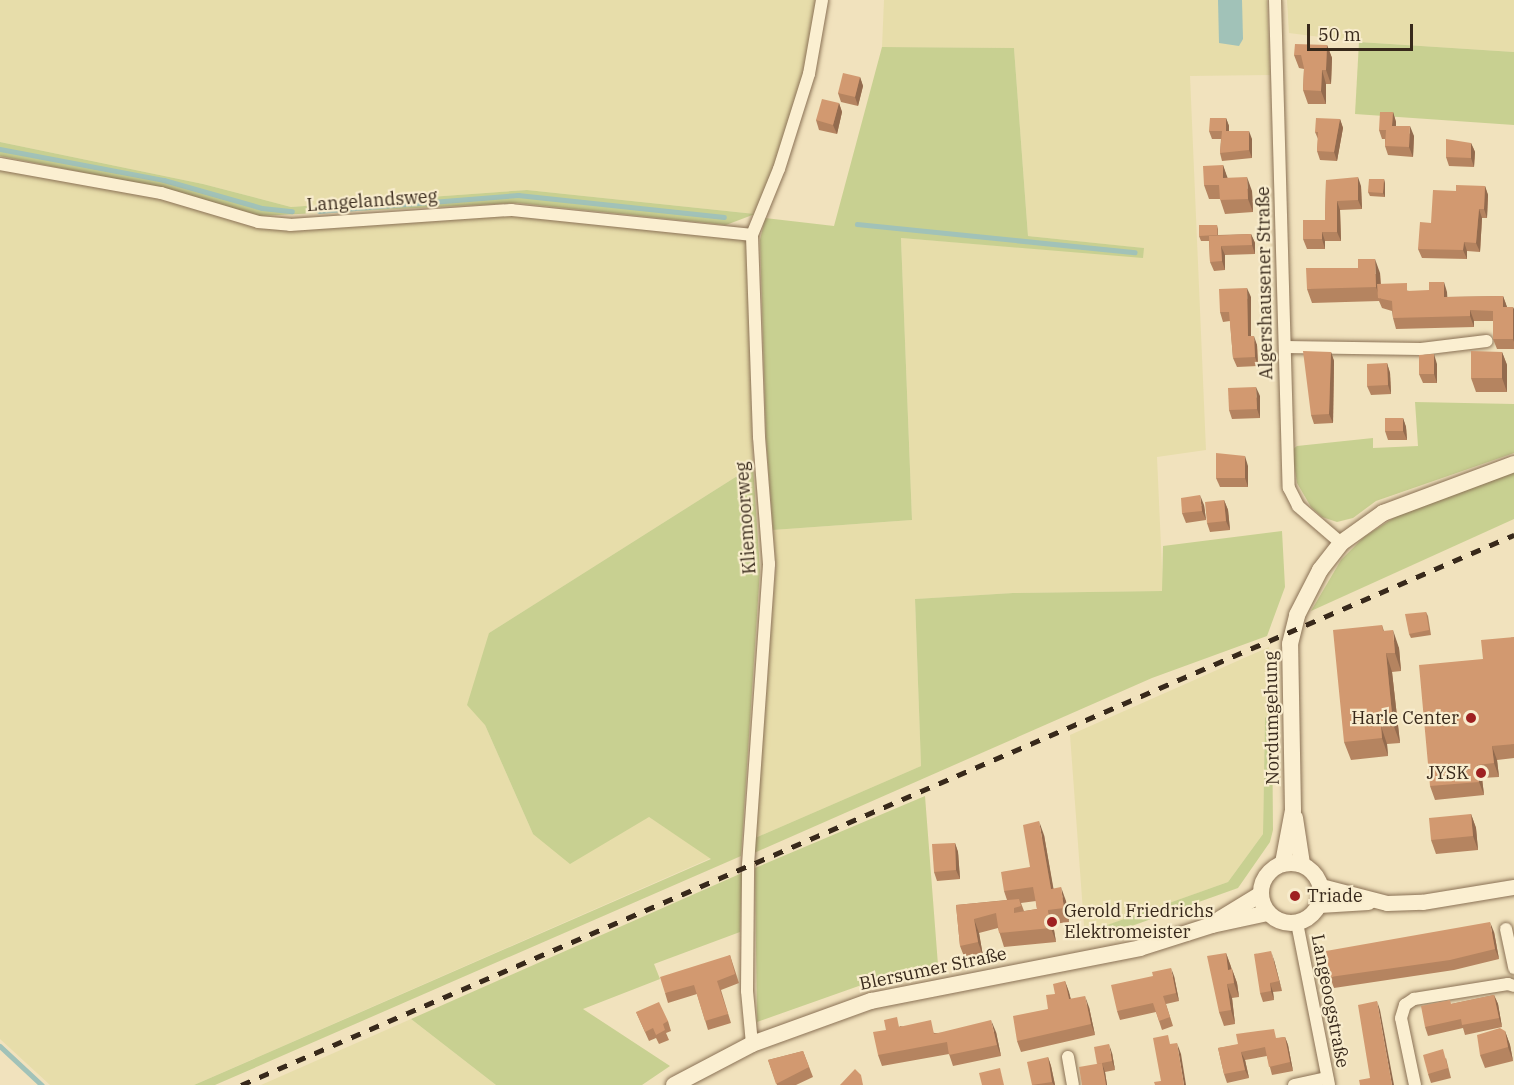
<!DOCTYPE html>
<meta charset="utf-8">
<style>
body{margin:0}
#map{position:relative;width:1514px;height:1085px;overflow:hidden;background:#f1e2bd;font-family:"IBM Plex Serif",serif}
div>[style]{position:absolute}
.farmland>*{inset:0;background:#e7ddaa}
.green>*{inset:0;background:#c8d091}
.water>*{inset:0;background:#a1c2b8}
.stream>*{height:4.5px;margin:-2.25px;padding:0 2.25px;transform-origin:2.25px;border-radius:2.25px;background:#a1c2b8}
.roads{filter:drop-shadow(0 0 2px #8a7155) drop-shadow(0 0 2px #8a7155)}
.minor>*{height:12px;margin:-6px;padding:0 6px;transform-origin:6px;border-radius:6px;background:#fbefd1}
.tertiary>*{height:15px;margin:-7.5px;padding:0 7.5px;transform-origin:7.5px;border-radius:7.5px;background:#fbefd1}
.secondary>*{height:16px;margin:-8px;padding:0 8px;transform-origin:8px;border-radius:8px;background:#fbefd1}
.secondary>.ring{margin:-8px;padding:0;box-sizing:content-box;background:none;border:16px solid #fbefd1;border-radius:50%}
.rail>*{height:4.5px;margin-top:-2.25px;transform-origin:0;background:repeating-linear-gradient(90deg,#38291b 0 10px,transparent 0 20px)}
.wall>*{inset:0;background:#b58460}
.shaded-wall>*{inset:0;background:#936b4e}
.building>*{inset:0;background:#d29970}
.dots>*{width:16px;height:16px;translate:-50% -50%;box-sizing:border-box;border:3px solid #f8eccd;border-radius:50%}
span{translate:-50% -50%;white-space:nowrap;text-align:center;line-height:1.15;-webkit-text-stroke:4.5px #f8eccd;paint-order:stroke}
.street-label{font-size:18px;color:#38291b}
.poi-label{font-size:18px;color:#38291b}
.right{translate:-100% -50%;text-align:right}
.left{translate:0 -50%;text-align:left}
.scale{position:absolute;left:1307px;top:24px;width:106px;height:27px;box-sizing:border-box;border:3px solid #38291b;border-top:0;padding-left:8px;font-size:18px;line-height:21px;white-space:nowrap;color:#38291b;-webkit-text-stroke:4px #f8eccd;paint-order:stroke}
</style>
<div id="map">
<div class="farmland">
<div style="clip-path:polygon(0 0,815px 0,814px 27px,803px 73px,774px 170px,755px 214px,527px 190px,291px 207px,203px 184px,0 142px)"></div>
<div style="clip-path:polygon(884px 0,1267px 0,1270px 75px,1190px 76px,1206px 450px,1157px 457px,1163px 591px,1013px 593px,915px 599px,921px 766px,755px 838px,776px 566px,773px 530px,912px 520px,901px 238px,1143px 257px,1143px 248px,1028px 236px,1014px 48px,882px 47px)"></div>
<div style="clip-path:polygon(1287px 0,1514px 0,1514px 52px,1359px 42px,1289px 33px)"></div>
<div style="clip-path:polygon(0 169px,160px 197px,256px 227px,510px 214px,747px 240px,753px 466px,489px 633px,485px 725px,533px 834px,649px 817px,711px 858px,194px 1085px,50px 1085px,0 1039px)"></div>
<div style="clip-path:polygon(1269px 647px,1272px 711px,1265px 719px,1263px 834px,1228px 882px,1097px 929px,1098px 938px,1085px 939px,1070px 735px)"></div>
<div style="clip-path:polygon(411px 1019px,496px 1085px,261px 1085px)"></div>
</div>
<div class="green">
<div style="clip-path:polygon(1359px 42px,1514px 52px,1514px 125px,1355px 114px)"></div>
<div style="clip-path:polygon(882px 47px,1014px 48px,1028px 236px,1144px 248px,1143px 258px,901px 238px,912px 520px,773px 530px,766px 438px,760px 240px,765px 218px,834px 226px)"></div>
<div style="clip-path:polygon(0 142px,203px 184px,291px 207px,527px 190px,755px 214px,726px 225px,517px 203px,259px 216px,171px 190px,0 156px)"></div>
<div style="clip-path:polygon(1415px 402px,1514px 404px,1514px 453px,1376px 501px,1353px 518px,1337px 522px,1322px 517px,1311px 507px,1297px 483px,1292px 450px,1297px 446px,1373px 438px,1373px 448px,1418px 446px)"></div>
<div style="clip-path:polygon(753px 466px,760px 570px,741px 856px,215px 1085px,194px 1085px,711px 859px,649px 817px,570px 864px,533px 834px,485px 725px,467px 705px,489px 633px)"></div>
<div style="clip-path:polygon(1514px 472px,1514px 519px,1311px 611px,1341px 560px,1364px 537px,1398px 515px)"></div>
<div style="clip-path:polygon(1282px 531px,1285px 587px,1267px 636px,1152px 678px,754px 853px,755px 838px,921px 766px,915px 599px,1013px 593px,1162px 591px,1163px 546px)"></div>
<div style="clip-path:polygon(1272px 711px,1273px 830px,1270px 842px,1238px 888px,1098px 938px,1096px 929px,1228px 882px,1263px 834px,1265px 718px)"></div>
<div style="clip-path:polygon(925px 796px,938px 965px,887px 976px,757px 1022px,755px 868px)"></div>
<div style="clip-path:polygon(742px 873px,740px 932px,654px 964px,660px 979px,583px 1009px,670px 1066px,642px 1085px,496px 1085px,411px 1019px)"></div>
</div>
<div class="water">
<div style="clip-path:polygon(1218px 0,1242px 0,1243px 39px,1239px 46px,1219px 43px)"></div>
</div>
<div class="stream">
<div style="left:0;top:149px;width:167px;rotate:10.7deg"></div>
<div style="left:164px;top:180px;width:102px;rotate:15.9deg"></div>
<div style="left:262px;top:208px;width:30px;rotate:6deg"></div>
<div style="left:319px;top:211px;width:200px;rotate:-4.6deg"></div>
<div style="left:518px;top:195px;width:207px;rotate:6.1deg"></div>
<div style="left:857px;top:224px;width:279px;rotate:5.8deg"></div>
<div style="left:0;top:1046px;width:57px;rotate:42.9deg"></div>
</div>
<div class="roads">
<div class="minor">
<div style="left:1275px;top:0;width:488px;rotate:88.4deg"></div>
<div style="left:1289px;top:488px;width:20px;rotate:63deg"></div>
<div style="left:1298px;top:506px;width:57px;rotate:40.7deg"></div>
<div style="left:0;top:164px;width:164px;rotate:10.2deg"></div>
<div style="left:161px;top:193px;width:101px;rotate:16.6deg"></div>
<div style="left:258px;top:222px;width:32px;rotate:5deg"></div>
<div style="left:290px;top:225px;width:222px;rotate:-3.9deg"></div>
<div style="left:511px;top:210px;width:242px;rotate:5.9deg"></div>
<div style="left:1285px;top:347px;width:136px;rotate:0.8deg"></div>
<div style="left:1421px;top:349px;width:66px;rotate:-6.9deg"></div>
<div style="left:1297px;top:923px;width:165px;rotate:78.8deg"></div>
<div style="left:1506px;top:929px;width:40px;rotate:78deg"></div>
<div style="left:752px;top:1044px;width:53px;rotate:-95.4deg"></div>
<div style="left:747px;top:991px;width:126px;rotate:-89.5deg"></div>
<div style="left:748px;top:865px;width:302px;rotate:-86deg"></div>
<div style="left:769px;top:564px;width:127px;rotate:-94.5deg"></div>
<div style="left:759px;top:437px;width:202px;rotate:-92deg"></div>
<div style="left:752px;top:235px;width:71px;rotate:-67.8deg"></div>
<div style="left:779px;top:169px;width:100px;rotate:-72.5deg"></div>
<div style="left:809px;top:74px;width:75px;rotate:-80deg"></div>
<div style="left:1068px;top:1057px;width:28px;rotate:80deg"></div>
<div style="left:1294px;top:1085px;width:34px;rotate:-12deg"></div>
<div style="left:1415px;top:1085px;width:68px;rotate:-101.8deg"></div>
<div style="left:1401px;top:1018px;width:14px;rotate:-73deg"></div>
<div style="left:1405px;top:1005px;width:11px;rotate:-34deg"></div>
<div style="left:1414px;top:999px;width:95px;rotate:-9.1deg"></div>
<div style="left:1508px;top:984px;width:6px;rotate:18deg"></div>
</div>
<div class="tertiary">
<div style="left:1321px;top:886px;width:68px;rotate:14.4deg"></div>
<div style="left:1387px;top:903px;width:35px;rotate:-2deg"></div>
<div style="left:1422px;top:902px;width:93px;rotate:-9.3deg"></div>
<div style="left:1319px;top:905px;width:49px;rotate:-3.5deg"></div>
</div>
<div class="secondary">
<div style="left:1295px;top:818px;width:47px;rotate:81.3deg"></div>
<div class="ring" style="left:1261px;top:863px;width:44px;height:44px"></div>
<div style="left:1283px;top:863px;width:54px;rotate:-79.3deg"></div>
<div style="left:1293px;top:810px;width:166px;rotate:-91deg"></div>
<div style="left:1290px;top:644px;width:30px;rotate:-76deg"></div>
<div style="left:1297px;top:615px;width:51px;rotate:-62.9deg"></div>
<div style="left:1320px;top:570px;width:34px;rotate:-52deg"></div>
<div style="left:1341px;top:543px;width:52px;rotate:-35.5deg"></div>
<div style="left:1383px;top:513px;width:140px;rotate:-20.5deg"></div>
<div style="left:1220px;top:919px;width:48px;rotate:-31.4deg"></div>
<div style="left:674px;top:1085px;width:88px;rotate:-27.7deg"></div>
<div style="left:752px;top:1044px;width:127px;rotate:-19.9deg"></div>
<div style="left:871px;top:1001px;width:274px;rotate:-11.1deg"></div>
<div style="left:1140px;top:948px;width:76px;rotate:-17.7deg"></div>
<div style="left:1212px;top:925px;width:57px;rotate:-12.1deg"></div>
</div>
</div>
<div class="rail">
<div style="left:241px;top:1085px;width:1387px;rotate:-23.37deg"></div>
</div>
<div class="wall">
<div style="clip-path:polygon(1327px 45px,1332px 58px,1331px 84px,1326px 84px,1326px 104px,1308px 104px,1303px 90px,1304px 69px,1299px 68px,1294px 55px)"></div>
<div style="clip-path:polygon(860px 77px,863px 86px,858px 106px,841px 102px,838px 93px)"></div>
<div style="clip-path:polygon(839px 103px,842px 112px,837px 134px,819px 130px,816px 120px)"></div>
<div style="clip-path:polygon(1393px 112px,1396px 122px,1396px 126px,1414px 136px,1413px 157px,1388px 155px,1385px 146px,1385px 139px,1382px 139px,1379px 130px)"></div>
<div style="clip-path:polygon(1226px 118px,1229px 126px,1229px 131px,1252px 139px,1252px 158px,1222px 161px,1220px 153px,1221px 139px,1212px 139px,1209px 131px)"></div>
<div style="clip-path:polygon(1340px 119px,1343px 128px,1337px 161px,1320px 160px,1317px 151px,1318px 139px,1315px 132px)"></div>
<div style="clip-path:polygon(1471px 143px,1475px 152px,1474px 167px,1449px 166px,1446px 157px)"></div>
<div style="clip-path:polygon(1223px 165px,1227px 178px,1252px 191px,1253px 212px,1225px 214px,1220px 199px,1209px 199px,1204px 185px)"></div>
<div style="clip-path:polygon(1384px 179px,1385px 184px,1385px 197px,1370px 196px,1368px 192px)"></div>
<div style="clip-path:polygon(1326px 180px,1361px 186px,1362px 209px,1340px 210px,1341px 241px,1325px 241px,1325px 249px,1307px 249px,1303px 239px,1325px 220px)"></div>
<div style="clip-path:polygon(1485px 186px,1488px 195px,1487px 218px,1482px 218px,1480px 252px,1467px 251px,1467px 259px,1422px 258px,1418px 249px,1431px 223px,1456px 191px)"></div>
<div style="clip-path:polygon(1217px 225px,1218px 229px,1218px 235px,1251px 234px,1255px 243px,1255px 254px,1225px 255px,1225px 270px,1214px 271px,1210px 262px,1209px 241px,1201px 241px,1199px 236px)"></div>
<div style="clip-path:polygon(1380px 273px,1381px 284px,1409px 291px,1447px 292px,1447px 297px,1503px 296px,1507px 307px,1514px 309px,1514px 349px,1497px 349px,1493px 339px,1493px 321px,1474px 321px,1474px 327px,1396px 329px,1393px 318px,1392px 311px,1382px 308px,1379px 301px,1312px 303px,1307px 289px)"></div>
<div style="clip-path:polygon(1251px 297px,1251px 336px,1257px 345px,1258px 366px,1237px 367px,1233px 358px,1230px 321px,1223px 322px,1220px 312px)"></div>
<div style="clip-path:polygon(1331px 352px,1334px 361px,1333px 423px,1314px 424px,1311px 415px)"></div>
<div style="clip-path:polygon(1502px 352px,1507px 365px,1507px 392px,1476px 392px,1471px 378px)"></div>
<div style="clip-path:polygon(1387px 363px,1390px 373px,1391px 394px,1371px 395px,1367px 386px)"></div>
<div style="clip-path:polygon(1437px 364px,1437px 383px,1423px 383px,1419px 374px)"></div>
<div style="clip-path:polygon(1260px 396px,1260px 418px,1232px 419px,1229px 410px)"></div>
<div style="clip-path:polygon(1403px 418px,1406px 427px,1407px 440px,1388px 440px,1385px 431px)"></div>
<div style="clip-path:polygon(1248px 466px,1248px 487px,1220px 487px,1216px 478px)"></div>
<div style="clip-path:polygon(1224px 500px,1228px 510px,1230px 530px,1210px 532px,1207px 523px)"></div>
<div style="clip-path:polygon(1204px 505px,1206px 520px,1186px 523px,1182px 513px)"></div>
<div style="clip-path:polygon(1426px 612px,1428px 616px,1431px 635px,1411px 638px,1409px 634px)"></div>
<div style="clip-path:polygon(1382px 625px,1384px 631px,1399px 648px,1401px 671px,1392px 672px,1400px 743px,1387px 744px,1388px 756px,1351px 760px,1344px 742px)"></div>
<div style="clip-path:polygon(1514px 637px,1514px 758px,1497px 760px,1499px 777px,1482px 778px,1484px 795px,1435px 800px,1430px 786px,1483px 659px)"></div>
<div style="clip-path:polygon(1471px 814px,1476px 828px,1478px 850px,1436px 854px,1431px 840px)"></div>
<div style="clip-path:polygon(evenodd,1044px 835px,1053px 888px,1066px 901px,1069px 922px,1053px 924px,1056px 942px,1004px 947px,998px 928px,979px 933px,983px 956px,965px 959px,960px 946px,956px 905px,1007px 900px,1004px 891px,1030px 867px,1044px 835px,1036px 901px,1037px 909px,1024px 911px,1021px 903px,1036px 901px)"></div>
<div style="clip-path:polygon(955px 843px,958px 852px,960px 879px,937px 881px,934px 872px)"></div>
<div style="clip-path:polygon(1494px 932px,1499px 959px,1454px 970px,1334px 988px,1330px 977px)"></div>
<div style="clip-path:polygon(1226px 953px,1237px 983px,1239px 997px,1232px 998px,1235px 1024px,1224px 1026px,1219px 1012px)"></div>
<div style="clip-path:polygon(730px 955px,739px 983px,721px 990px,731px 1023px,708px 1030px,697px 994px,668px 1003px,665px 993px)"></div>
<div style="clip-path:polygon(1274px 960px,1282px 991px,1273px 992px,1274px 1000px,1263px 1002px,1260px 993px)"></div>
<div style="clip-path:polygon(1174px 976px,1179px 1001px,1166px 1004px,1173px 1026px,1162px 1030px,1156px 1012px,1120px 1020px,1117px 1011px)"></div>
<div style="clip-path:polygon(1065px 981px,1071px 999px,1089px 1007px,1095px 1035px,1021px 1052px,1017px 1041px,1048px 1009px,1055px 994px)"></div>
<div style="clip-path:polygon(1494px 995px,1498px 1004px,1502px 1027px,1465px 1035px,1463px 1028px,1428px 1036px,1425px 1027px,1451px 1004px)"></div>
<div style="clip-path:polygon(636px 1012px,668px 1021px,671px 1031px,666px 1033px,669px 1040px,659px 1044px,656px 1038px,649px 1041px)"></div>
<div style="clip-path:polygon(900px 1026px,935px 1033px,996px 1032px,1001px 1056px,953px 1066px,949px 1054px,882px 1066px,878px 1055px)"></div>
<div style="clip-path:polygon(1505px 1031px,1510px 1045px,1513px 1061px,1485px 1068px,1480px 1055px)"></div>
<div style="clip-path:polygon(1285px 1037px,1288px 1045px,1293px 1071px,1272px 1075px,1267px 1056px,1245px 1060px,1249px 1078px,1227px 1083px,1224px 1074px,1218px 1048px)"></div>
<div style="clip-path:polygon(803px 1051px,813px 1077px,796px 1085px,777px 1085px,768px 1060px)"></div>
<div style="clip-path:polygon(1112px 1053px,1115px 1070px,1105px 1072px,1107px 1085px,1082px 1085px,1097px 1064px)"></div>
<div style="clip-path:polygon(1048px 1057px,1051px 1066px,1055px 1085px,1032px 1085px)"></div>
<div style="clip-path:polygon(1446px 1058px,1451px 1078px,1431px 1083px,1428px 1074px)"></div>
</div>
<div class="shaded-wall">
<div style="clip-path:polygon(1327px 45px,1332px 58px,1331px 84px,1326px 70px)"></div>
<div style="clip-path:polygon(1322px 70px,1326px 84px,1326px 104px,1321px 91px)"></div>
<div style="clip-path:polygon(860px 77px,863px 86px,858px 106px,855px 97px)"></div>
<div style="clip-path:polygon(839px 103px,842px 112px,837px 134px,833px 125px)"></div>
<div style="clip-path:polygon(1393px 112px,1396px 122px,1396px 135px,1392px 126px)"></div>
<div style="clip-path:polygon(1226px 118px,1229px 126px,1229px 139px,1226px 131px)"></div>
<div style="clip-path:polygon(1340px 119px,1343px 128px,1337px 161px,1334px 152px)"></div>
<div style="clip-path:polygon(1410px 126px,1414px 136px,1413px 157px,1409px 147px)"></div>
<div style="clip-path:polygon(1249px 131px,1252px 139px,1252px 158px,1249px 150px)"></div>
<div style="clip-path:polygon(1471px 143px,1475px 152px,1474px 167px,1471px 158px)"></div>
<div style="clip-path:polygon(1223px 165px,1228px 179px,1223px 178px)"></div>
<div style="clip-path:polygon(1247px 177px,1252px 191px,1253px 212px,1248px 199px)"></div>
<div style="clip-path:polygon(1358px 177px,1361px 186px,1362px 209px,1358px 200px)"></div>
<div style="clip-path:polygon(1384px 179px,1385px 184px,1385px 197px,1383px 193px)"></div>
<div style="clip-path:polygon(1485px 186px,1488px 195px,1487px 218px,1484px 209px)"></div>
<div style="clip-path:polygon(1337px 201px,1340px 210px,1341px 241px,1337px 232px)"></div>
<div style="clip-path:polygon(1479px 209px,1482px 218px,1480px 252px,1476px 243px)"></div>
<div style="clip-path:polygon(1322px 232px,1325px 241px,1325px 249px,1322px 239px)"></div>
<div style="clip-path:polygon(1251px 234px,1255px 243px,1255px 254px,1252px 245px)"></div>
<div style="clip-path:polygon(1464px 242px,1467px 251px,1467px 259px,1463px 250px)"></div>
<div style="clip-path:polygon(1221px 246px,1225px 255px,1225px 270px,1222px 261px)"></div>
<div style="clip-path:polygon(1375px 259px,1380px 273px,1381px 299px,1380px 298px,1376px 287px)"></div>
<div style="clip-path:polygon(1444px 282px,1447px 292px,1448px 307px,1444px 297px)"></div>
<div style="clip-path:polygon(1247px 288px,1251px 297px,1251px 345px,1248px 336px)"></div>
<div style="clip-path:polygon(1503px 296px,1507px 307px,1503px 307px)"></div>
<div style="clip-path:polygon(1513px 307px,1514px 309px,1514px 342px,1513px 339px)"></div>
<div style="clip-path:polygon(1470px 310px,1474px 321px,1474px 327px,1470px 316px)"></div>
<div style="clip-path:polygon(1254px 336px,1257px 345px,1258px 366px,1255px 357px)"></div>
<div style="clip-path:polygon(1331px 352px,1334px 361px,1333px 423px,1329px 414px)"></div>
<div style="clip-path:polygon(1502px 352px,1507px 365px,1507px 392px,1502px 378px)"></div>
<div style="clip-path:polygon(1434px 354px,1437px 364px,1437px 383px,1434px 374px)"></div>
<div style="clip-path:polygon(1387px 363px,1390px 373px,1391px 394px,1388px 385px)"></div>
<div style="clip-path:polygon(1256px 387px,1260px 396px,1260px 418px,1257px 409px)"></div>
<div style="clip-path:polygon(1403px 418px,1406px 427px,1407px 440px,1403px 431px)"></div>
<div style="clip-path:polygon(1245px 456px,1248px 466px,1248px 487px,1245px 478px)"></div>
<div style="clip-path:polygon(1200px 495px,1204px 505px,1206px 520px,1202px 511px)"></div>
<div style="clip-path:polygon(1224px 500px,1228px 510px,1230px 530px,1226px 521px)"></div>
<div style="clip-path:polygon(1393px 630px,1399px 648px,1401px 671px,1395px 653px)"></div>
<div style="clip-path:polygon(1386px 653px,1392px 672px,1400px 743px,1393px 724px)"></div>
<div style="clip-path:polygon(1381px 726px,1387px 744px,1388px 756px,1382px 738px)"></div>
<div style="clip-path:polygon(1492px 746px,1497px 760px,1499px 777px,1494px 763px)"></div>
<div style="clip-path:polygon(1477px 765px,1482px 778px,1484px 795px,1479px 782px)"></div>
<div style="clip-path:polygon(1471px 814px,1476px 828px,1478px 850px,1473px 836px)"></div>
<div style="clip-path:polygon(1039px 821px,1044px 835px,1056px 903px,1051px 889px)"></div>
<div style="clip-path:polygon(955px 843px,958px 852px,960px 879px,956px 870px)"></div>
<div style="clip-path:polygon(1061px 887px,1066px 901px,1069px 922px,1064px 908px)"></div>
<div style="clip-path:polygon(1048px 910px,1053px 924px,1056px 942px,1051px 928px)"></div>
<div style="clip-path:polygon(974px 919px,979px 933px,983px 956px,978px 942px)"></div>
<div style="clip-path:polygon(1490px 922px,1494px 932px,1499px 959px,1495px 949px)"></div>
<div style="clip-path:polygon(1271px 951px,1274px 960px,1282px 991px,1279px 981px)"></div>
<div style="clip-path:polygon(1226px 953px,1231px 967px,1233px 983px,1228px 970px)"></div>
<div style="clip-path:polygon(1171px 968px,1174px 976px,1179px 1001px,1176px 993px)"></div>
<div style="clip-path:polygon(1232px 969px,1237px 983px,1239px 997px,1234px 983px)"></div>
<div style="clip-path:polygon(1065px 981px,1069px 992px,1073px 1010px,1069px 999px)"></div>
<div style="clip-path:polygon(1270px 983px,1273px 992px,1274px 1000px,1271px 991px)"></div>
<div style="clip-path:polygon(1227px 984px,1232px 998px,1235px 1024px,1231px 1010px)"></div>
<div style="clip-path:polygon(1494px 995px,1498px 1004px,1502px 1027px,1499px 1018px)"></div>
<div style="clip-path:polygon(1085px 996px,1089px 1007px,1095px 1035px,1091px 1024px)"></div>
<div style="clip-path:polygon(1377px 1001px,1380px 1010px,1394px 1085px,1392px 1085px)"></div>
<div style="clip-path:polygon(991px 1020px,996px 1032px,1001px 1056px,997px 1045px)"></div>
<div style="clip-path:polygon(1505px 1031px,1510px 1045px,1513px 1061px,1508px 1047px)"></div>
<div style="clip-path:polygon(1285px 1037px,1288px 1045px,1293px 1071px,1290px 1062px)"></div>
<div style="clip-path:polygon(1177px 1043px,1181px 1054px,1186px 1085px,1184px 1085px)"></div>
<div style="clip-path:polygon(1109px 1044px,1112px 1053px,1115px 1070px,1112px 1061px)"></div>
<div style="clip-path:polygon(1241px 1052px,1245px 1060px,1249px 1078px,1245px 1070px)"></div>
<div style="clip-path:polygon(1048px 1057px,1051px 1066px,1055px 1085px,1054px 1085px,1052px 1082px)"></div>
<div style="clip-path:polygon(1102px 1063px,1105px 1072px,1107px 1085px,1106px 1085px)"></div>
</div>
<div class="building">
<div style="clip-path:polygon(1295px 44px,1327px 45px,1326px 70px,1322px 70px,1321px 91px,1303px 90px,1304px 68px,1301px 55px,1294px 55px)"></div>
<div style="clip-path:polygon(843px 73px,860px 77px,855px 97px,838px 93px)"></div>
<div style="clip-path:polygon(822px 99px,839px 103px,833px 125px,816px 120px)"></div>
<div style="clip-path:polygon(1380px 112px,1393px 112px,1392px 126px,1410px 126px,1409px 147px,1385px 146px,1386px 130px,1379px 130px)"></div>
<div style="clip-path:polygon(1210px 118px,1226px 118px,1226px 131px,1249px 131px,1249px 150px,1220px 153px,1222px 131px,1209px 131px)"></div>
<div style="clip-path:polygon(1316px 118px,1340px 119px,1334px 152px,1317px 151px,1318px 132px,1315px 132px)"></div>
<div style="clip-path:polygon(1446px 139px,1471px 143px,1471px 158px,1446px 157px)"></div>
<div style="clip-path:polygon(1223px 165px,1223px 178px,1247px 177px,1248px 199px,1220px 200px,1219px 185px,1204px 185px,1203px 166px)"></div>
<div style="clip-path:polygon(1358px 177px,1358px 200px,1337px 201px,1337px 232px,1322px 232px,1322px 239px,1303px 239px,1303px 220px,1325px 220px,1326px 180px)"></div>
<div style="clip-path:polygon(1369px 179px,1384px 179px,1383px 193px,1368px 192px)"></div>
<div style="clip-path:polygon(1456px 185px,1485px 186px,1484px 209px,1479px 209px,1476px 243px,1464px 242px,1463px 250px,1418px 249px,1420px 222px,1431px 223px,1433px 190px,1456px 191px)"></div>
<div style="clip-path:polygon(1199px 225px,1217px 225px,1217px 235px,1199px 236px)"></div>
<div style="clip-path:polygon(1251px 234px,1252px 245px,1221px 246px,1222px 261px,1210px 262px,1209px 236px)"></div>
<div style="clip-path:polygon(1358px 259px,1375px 259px,1376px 287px,1307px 289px,1306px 268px,1358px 268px)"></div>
<div style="clip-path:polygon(1429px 282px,1444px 282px,1444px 297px,1503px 296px,1503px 307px,1513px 307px,1513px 339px,1493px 339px,1493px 311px,1470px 310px,1470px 316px,1393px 318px,1392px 301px,1378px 298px,1377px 284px,1407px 283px,1407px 291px,1429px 290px)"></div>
<div style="clip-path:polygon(1247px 288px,1248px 336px,1254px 336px,1255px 357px,1233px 358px,1229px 312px,1220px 312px,1219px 289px)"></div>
<div style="clip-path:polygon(1303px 351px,1331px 352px,1329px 414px,1311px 415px)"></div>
<div style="clip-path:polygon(1471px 351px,1502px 352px,1502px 378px,1471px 378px)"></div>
<div style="clip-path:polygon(1434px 354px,1434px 374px,1419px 374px,1419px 355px)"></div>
<div style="clip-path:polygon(1387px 363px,1388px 385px,1367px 386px,1367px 364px)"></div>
<div style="clip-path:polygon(1256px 387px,1257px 409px,1229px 410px,1228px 388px)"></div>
<div style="clip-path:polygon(1385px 418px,1403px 418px,1403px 431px,1385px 431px)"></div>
<div style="clip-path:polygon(1216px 453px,1245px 456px,1245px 478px,1216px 478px)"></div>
<div style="clip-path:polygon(1200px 495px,1202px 511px,1182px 513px,1181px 498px)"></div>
<div style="clip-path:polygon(1224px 500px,1226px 521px,1207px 523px,1205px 502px)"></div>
<div style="clip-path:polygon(1426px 612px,1429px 630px,1409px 634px,1405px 614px)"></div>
<div style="clip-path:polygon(1382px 625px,1383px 631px,1393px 630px,1395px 653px,1386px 653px,1393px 724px,1381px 726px,1382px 738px,1344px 742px,1333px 630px)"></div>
<div style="clip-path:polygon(1514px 637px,1514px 744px,1492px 746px,1494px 763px,1477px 765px,1479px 782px,1430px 786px,1419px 665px,1483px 659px,1481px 640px)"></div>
<div style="clip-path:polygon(1471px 814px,1473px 836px,1431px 840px,1429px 818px)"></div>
<div style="clip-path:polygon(1039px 821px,1051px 889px,1061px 887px,1064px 908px,1048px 910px,1051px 928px,999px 933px,996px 913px,974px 919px,978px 942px,960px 946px,956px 905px,1019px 899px,1021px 906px,1014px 908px,1014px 913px,1037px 909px,1033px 887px,1004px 891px,1001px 872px,1030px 867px,1023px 825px)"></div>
<div style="clip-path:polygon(955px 843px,956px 870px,934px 872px,932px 844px)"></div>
<div style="clip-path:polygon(1490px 922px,1495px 949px,1450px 960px,1330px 977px,1326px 951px)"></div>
<div style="clip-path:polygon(1271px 951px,1279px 981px,1270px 983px,1271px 991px,1260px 993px,1254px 954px)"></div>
<div style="clip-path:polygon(1226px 953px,1228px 970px,1232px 969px,1234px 983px,1227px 984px,1231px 1010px,1219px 1012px,1207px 956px)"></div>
<div style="clip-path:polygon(730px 955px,735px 974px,717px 981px,728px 1014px,705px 1021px,694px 985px,665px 993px,660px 977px)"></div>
<div style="clip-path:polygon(1171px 968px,1176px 993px,1163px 996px,1170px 1017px,1159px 1021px,1153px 1003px,1117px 1011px,1111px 985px,1153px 976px,1152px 972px)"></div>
<div style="clip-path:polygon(1065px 981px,1069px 999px,1085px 996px,1091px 1024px,1017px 1041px,1013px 1016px,1048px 1009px,1046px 995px,1055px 994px,1053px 984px)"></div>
<div style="clip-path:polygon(1494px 995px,1499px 1018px,1462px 1025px,1461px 1019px,1425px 1027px,1421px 1006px,1450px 1000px,1451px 1004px)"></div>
<div style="clip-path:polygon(1377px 1001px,1392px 1085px,1360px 1085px,1359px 1080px,1370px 1078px,1358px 1005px)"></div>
<div style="clip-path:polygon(659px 1002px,668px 1021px,663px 1024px,665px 1030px,656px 1035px,653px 1028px,645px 1032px,636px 1012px)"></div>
<div style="clip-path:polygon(897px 1017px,899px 1027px,931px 1020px,934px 1034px,991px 1020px,997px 1045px,949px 1055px,947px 1042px,878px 1055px,873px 1032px,886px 1030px,884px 1020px)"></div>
<div style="clip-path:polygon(1500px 1028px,1505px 1031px,1508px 1047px,1480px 1055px,1477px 1035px)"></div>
<div style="clip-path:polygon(1274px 1029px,1276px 1038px,1285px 1037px,1290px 1062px,1269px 1067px,1265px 1047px,1241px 1052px,1245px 1070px,1224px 1074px,1218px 1048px,1238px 1044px,1236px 1034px)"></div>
<div style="clip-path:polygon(1168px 1035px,1170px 1044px,1177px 1043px,1184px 1085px,1155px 1085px,1154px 1082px,1161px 1081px,1153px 1038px)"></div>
<div style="clip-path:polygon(1109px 1044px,1112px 1061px,1097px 1064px,1094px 1047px)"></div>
<div style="clip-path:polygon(1443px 1049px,1448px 1068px,1428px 1074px,1423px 1055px)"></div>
<div style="clip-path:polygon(803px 1051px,809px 1067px,776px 1084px,768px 1060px)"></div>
<div style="clip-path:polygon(1048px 1057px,1052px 1082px,1032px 1085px,1027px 1062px)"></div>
<div style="clip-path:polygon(1102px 1063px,1106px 1085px,1082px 1085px,1079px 1067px)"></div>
<div style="clip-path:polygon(1000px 1068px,1004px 1085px,982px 1085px,979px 1073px)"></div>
<div style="clip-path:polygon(855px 1069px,861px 1075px,863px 1085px,840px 1085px)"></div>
</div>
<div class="dots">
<div style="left:1471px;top:718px;background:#9e2121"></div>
<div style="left:1481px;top:773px;background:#9e2121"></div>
<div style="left:1295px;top:896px;background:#9e2121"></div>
<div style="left:1052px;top:922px;background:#9e2121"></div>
</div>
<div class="street-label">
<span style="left:372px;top:201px;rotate:-4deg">Langelandsweg</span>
<span style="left:1265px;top:283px;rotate:-91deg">Algershausener Straße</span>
<span style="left:746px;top:518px;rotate:-94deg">Kliemoorweg</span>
<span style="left:1272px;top:718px;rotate:-91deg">Nordumgehung</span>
<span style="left:933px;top:969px;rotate:-12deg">Blersumer Straße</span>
<span style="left:1330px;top:1001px;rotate:79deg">Langeoogstraße</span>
</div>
<div class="poi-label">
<span class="right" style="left:1459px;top:718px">Harle Center</span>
<span class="right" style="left:1469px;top:773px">JYSK</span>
<span class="left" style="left:1307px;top:896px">Triade</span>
<span class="left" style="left:1064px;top:922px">Gerold Friedrichs<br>Elektromeister</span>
</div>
<div class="scale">50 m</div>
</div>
